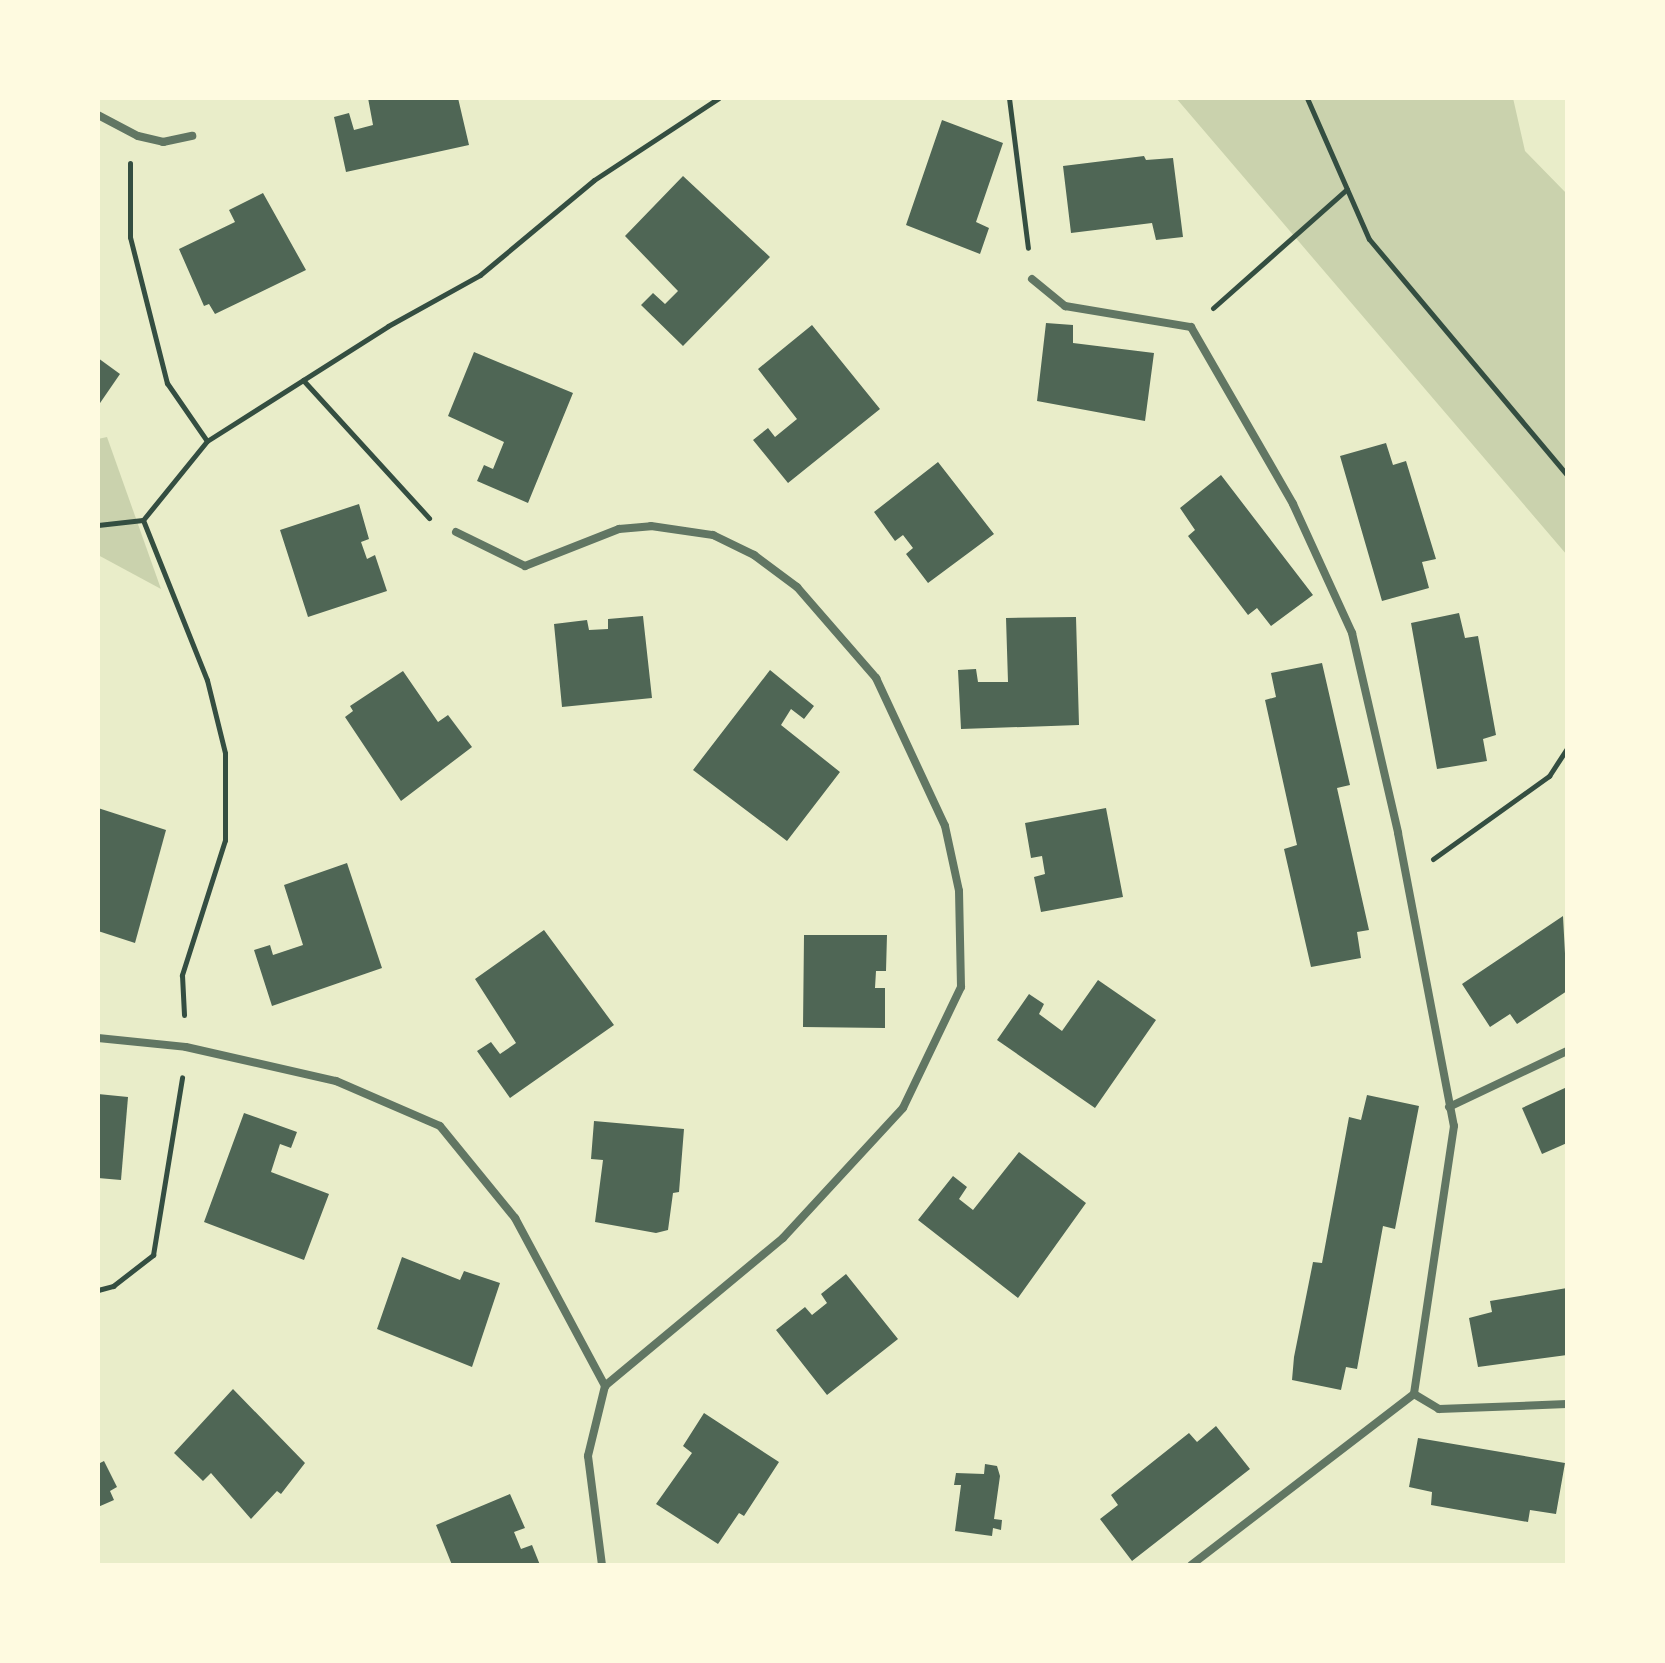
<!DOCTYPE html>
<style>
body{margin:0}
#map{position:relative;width:1665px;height:1663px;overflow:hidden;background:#e9edc9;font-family:"Open Sans",sans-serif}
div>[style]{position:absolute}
.green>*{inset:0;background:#cad2ad}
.building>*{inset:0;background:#4f6655}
.path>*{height:5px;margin:-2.5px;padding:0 2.5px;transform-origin:2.5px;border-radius:2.5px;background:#344e41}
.minor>*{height:8px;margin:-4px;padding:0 4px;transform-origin:4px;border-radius:4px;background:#617663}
span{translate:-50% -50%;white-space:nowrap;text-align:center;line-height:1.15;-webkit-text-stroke:8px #fefae0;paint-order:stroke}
.frame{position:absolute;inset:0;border:100px solid #fefae0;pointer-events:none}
</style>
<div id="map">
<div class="green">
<div style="clip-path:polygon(1176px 98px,1513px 98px,1525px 151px,1567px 194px,1567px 555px)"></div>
<div style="clip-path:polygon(107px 437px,161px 589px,98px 555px,98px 439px)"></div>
</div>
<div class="building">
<div style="clip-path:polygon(368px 98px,458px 98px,469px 145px,346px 172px,334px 117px,349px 113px,354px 130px,373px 125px)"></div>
<div style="clip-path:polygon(942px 120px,1003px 143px,976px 222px,989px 228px,980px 254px,906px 225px)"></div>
<div style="clip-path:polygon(1144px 156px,1146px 160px,1173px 158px,1183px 237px,1156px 240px,1152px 223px,1071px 233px,1063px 166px)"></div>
<div style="clip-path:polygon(683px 176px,770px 257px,683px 346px,641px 305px,653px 293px,665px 304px,678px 291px,625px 236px)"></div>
<div style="clip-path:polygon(263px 193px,306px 270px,215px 314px,209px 304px,204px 306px,179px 249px,235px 222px,229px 210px)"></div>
<div style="clip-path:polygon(1046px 323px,1073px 325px,1073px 343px,1154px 353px,1145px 421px,1037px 401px)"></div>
<div style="clip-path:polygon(812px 325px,880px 409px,788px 483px,753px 440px,768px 428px,775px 437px,797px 419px,758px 369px)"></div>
<div style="clip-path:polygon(474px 352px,573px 393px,528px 503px,477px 481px,484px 465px,493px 469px,504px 442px,448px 416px)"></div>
<div style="clip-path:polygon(98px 358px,120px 374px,98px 406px)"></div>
<div style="clip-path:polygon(1386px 443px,1393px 465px,1406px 461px,1436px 559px,1422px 562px,1429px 588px,1382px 601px,1340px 456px)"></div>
<div style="clip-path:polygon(938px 462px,994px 534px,928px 583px,906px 554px,913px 548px,903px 535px,895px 541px,874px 512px)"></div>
<div style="clip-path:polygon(1221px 475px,1313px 595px,1271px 626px,1257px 608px,1248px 615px,1188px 536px,1195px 530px,1180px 508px)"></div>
<div style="clip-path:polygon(359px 504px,369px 539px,361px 542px,367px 559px,375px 555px,387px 591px,308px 617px,280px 530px)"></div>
<div style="clip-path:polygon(1459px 613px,1465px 638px,1478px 636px,1496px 735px,1483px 739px,1487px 761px,1437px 769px,1411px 623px)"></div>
<div style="clip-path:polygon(643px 616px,652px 698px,562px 707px,554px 624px,587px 620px,589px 630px,608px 629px,608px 619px)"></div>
<div style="clip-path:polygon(1076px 617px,1079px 725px,961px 729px,958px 670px,976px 669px,978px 682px,1008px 682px,1006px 618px)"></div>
<div style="clip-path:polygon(1322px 663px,1350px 785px,1337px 788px,1369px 930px,1357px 932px,1361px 958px,1311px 967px,1284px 849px,1297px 845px,1265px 700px,1276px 697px,1271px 673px)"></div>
<div style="clip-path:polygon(770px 670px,814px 706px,804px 719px,791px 709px,781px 725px,840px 772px,787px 841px,693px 770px)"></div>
<div style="clip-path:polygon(403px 671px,438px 722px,448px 715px,472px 747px,401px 801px,345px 717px,353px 711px,350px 706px)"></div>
<div style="clip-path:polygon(98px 808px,166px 830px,135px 943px,98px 931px)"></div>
<div style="clip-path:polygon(1106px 808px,1123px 897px,1041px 912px,1034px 877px,1045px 874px,1042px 856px,1031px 858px,1025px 823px)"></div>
<div style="clip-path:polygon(347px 863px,382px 968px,272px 1006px,254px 950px,270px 945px,273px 955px,303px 945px,284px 885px)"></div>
<div style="clip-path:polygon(1563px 916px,1567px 991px,1517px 1024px,1510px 1014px,1490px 1027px,1462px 984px)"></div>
<div style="clip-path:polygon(544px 930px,614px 1025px,510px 1098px,477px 1051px,491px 1042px,500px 1054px,516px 1043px,475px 979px)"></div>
<div style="clip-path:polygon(804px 935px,887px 935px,886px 971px,876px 971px,875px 988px,885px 988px,885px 1028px,803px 1027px)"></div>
<div style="clip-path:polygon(1098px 980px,1156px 1020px,1095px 1108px,997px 1040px,1029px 994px,1044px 1004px,1039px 1014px,1062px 1031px)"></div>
<div style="clip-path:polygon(1567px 1087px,1567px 1143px,1542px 1154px,1522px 1108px)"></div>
<div style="clip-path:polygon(98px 1094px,128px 1097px,121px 1180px,98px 1178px)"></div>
<div style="clip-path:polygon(1367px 1095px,1419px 1106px,1395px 1229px,1383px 1226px,1357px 1369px,1346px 1367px,1341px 1390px,1292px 1380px,1294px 1357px,1313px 1262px,1322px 1263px,1349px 1117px,1361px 1120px)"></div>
<div style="clip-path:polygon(244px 1113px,297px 1132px,291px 1148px,280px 1144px,271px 1172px,329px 1194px,304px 1260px,204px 1222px)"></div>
<div style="clip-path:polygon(594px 1121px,684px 1129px,679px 1192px,673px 1193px,668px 1230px,656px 1233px,595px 1222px,603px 1160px,591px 1159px)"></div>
<div style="clip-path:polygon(1019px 1152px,1086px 1203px,1018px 1298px,918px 1220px,953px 1176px,967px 1187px,959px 1199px,973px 1210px)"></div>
<div style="clip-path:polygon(402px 1257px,460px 1280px,464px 1271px,500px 1283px,472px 1367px,377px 1329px)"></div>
<div style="clip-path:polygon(846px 1274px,898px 1339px,827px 1395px,776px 1330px,805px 1307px,812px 1315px,827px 1303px,821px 1294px)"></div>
<div style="clip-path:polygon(1567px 1288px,1567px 1355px,1478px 1367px,1469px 1318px,1492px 1312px,1490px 1301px)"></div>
<div style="clip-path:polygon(233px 1389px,305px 1463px,281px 1494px,277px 1491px,251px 1519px,211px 1473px,203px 1481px,174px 1453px)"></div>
<div style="clip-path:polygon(704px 1413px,779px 1462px,744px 1516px,739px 1513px,718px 1544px,656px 1504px,692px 1453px,683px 1446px)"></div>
<div style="clip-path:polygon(1216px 1426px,1250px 1469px,1132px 1561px,1100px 1519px,1118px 1505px,1111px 1495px,1189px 1433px,1197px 1442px)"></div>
<div style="clip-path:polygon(1418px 1438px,1565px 1463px,1556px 1514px,1530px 1510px,1528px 1522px,1431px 1505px,1432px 1492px,1409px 1487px)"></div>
<div style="clip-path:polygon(104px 1461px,117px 1487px,110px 1491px,114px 1500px,98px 1507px,98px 1464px)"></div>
<div style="clip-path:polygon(985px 1464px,997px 1466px,1000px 1476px,994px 1519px,1002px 1520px,1001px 1530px,993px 1528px,992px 1536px,955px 1531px,961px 1485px,954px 1485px,956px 1473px,984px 1474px)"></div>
<div style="clip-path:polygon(510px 1494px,525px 1528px,514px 1532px,521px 1549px,532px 1545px,540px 1565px,452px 1565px,436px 1525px)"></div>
</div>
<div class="path">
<div style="left:1009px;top:98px;width:151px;rotate:82.8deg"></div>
<div style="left:1307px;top:98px;width:154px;rotate:66.3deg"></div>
<div style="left:1369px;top:239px;width:308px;rotate:50deg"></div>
<div style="left:130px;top:163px;width:74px;rotate:90deg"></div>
<div style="left:130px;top:237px;width:151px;rotate:75.8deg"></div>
<div style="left:167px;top:383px;width:70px;rotate:55.4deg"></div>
<div style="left:1213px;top:308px;width:179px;rotate:-41.6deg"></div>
<div style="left:303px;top:380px;width:187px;rotate:47.6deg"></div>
<div style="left:143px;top:520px;width:172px;rotate:68.2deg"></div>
<div style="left:207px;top:680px;width:75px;rotate:76.1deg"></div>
<div style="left:225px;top:753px;width:87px;rotate:90deg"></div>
<div style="left:225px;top:840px;width:142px;rotate:107.7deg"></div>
<div style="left:182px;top:975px;width:40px;rotate:87.1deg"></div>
<div style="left:98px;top:525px;width:45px;rotate:-6.3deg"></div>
<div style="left:143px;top:520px;width:102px;rotate:-51deg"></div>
<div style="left:207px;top:441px;width:214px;rotate:-32.4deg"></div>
<div style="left:388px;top:326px;width:105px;rotate:-29deg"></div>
<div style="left:480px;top:275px;width:148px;rotate:-39.8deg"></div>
<div style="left:594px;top:180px;width:149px;rotate:-33.3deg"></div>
<div style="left:1433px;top:859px;width:143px;rotate:-35.6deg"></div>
<div style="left:1549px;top:776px;width:33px;rotate:-57deg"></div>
<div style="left:98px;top:1290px;width:16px;rotate:-15deg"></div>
<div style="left:113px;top:1286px;width:51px;rotate:-37.8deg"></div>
<div style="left:153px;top:1255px;width:180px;rotate:-80.7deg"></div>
</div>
<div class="minor">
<div style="left:98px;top:115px;width:45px;rotate:27.7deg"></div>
<div style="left:138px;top:136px;width:26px;rotate:13deg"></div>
<div style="left:163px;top:142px;width:30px;rotate:-12deg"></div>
<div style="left:1032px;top:279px;width:43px;rotate:39.3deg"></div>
<div style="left:1065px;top:306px;width:128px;rotate:9.5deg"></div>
<div style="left:1191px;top:327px;width:204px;rotate:60deg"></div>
<div style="left:1293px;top:504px;width:142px;rotate:65.4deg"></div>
<div style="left:1352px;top:633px;width:205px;rotate:77deg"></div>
<div style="left:1398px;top:833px;width:298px;rotate:79.2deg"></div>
<div style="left:1454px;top:1126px;width:271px;rotate:98.5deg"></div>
<div style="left:1414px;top:1394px;width:281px;rotate:142.5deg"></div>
<div style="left:456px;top:532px;width:77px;rotate:26.2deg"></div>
<div style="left:525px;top:566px;width:101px;rotate:-21.5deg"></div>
<div style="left:619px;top:529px;width:32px;rotate:-5deg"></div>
<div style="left:651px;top:526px;width:63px;rotate:8.3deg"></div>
<div style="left:713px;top:535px;width:46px;rotate:26deg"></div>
<div style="left:754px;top:555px;width:54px;rotate:36.7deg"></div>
<div style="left:797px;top:587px;width:121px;rotate:49deg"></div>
<div style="left:876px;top:678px;width:163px;rotate:65deg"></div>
<div style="left:945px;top:826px;width:66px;rotate:77.8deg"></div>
<div style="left:959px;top:891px;width:96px;rotate:88.8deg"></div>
<div style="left:961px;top:987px;width:134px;rotate:115.6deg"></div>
<div style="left:903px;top:1108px;width:177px;rotate:132.7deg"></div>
<div style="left:783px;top:1238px;width:231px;rotate:140.3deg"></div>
<div style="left:98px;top:1038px;width:88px;rotate:5.8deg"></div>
<div style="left:186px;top:1047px;width:154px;rotate:12.8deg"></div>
<div style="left:336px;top:1081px;width:113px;rotate:23.4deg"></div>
<div style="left:440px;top:1126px;width:119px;rotate:50.8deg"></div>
<div style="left:515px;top:1218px;width:191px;rotate:61.8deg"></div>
<div style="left:605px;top:1386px;width:72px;rotate:103.7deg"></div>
<div style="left:588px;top:1456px;width:110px;rotate:82.7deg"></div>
<div style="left:1449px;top:1107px;width:131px;rotate:-25.4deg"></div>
<div style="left:1414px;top:1394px;width:29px;rotate:31deg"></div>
<div style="left:1439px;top:1409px;width:128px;rotate:-2.2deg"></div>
</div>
<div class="frame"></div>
</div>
